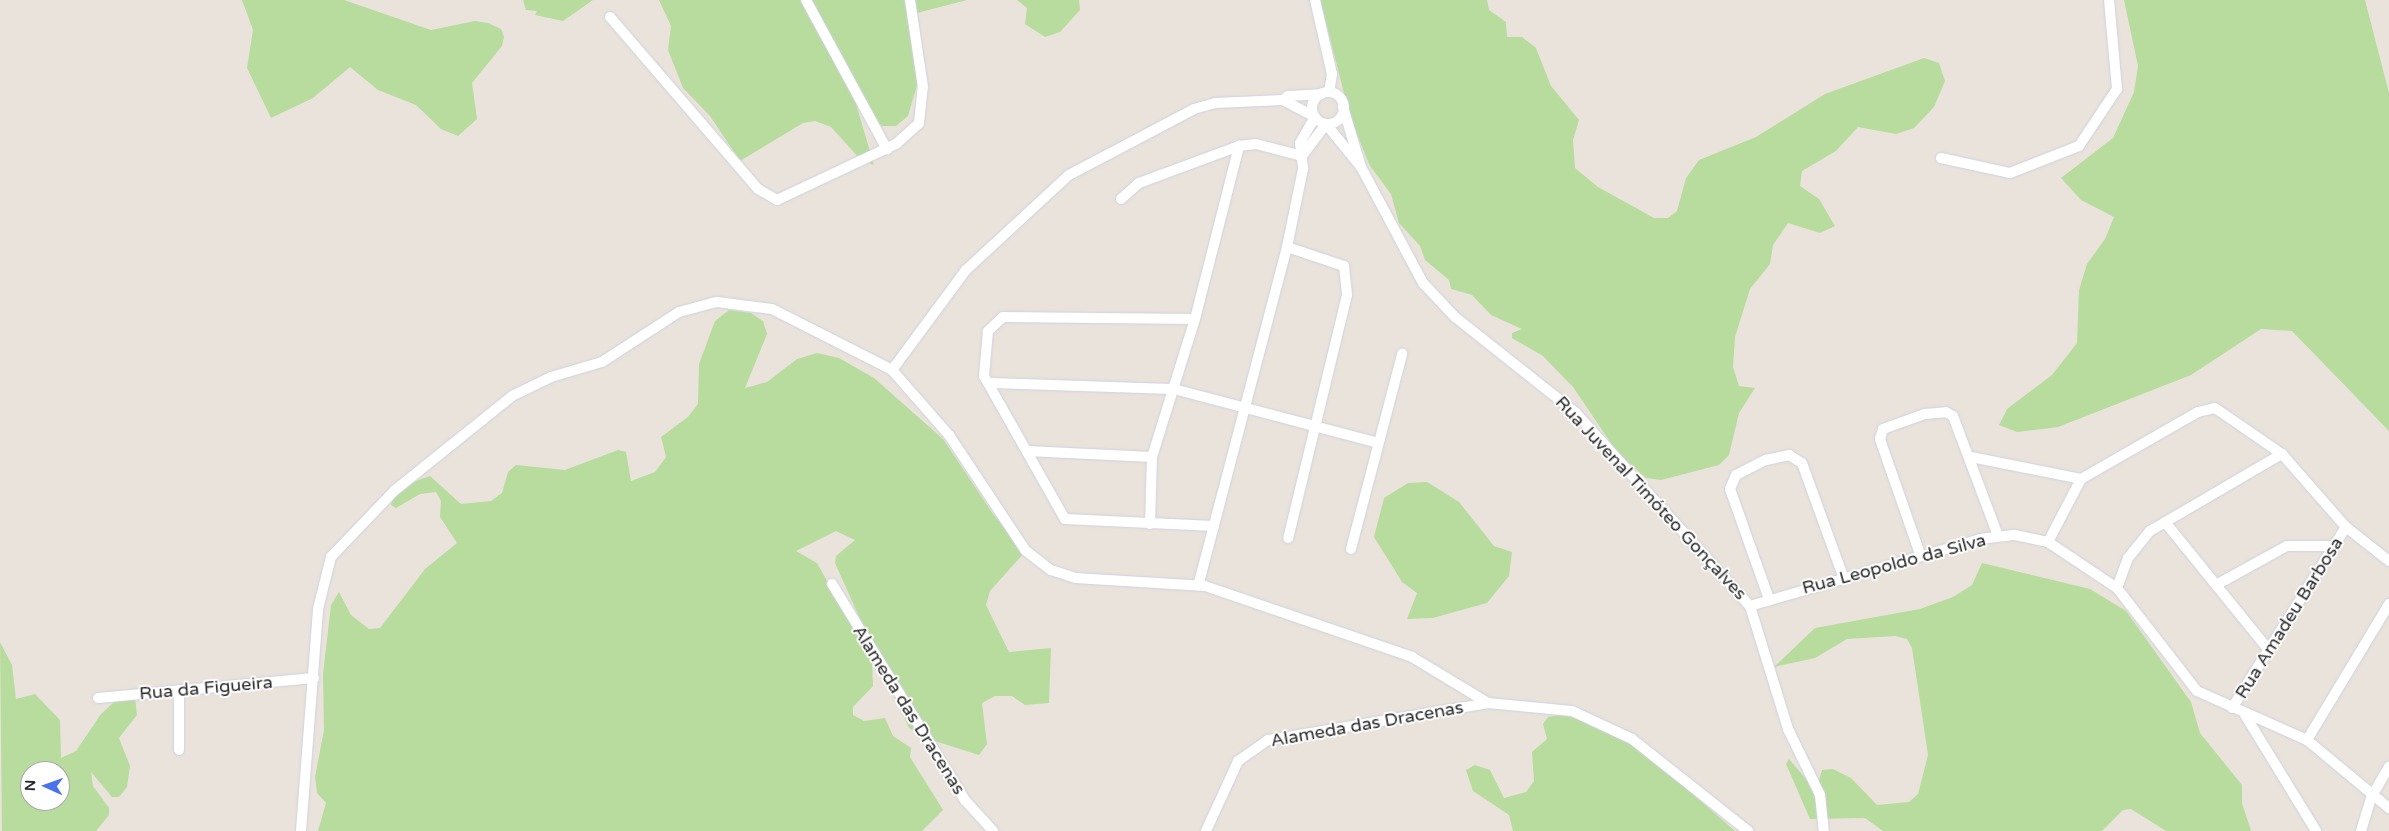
<!DOCTYPE html>
<meta charset="utf-8">
<style>
body{margin:0}
#map{position:relative;width:2389px;height:831px;overflow:hidden;background:#eae3dc;font-family:"Varela Round",sans-serif}
div>[style]{position:absolute}
.green>*{inset:0;background:#b7dc9d}
.roads{filter:drop-shadow(0 0 1px #ced2dd) drop-shadow(0 0 1px #ced2dd)}
.minor>*{height:10px;margin:-5px;padding:0 5px;transform-origin:5px;border-radius:5px;background:#fff}
.minor>.ring{margin:-5px;padding:0;box-sizing:content-box;background:none;border:10px solid #fff;border-radius:50%}
span{translate:-50% -50%;white-space:nowrap;text-align:center;line-height:1.15;-webkit-text-stroke:4px #fff;paint-order:stroke}
.street-label{font-size:18px;color:#292929}
.north{position:absolute;left:20px;top:761px;width:50px;height:50px;box-sizing:border-box;background:#fff;border:1px solid #a9a9a9;border-radius:50%;rotate:272deg;font-size:14px;font-weight:700;line-height:20px;text-align:center;color:#292929}
.north::after{content:'';display:block;margin:auto;width:18px;height:22px;background:#4a72ea;clip-path:polygon(50% 0,100% 100%,50% 72%,0 100%)}
</style>
<div id="map">
<div class="green">
<div style="clip-path:polygon(242px 0,344px 0,431px 30px,475px 21px,488px 23px,501px 29px,504px 37px,502px 46px,472px 83px,477px 119px,458px 136px,441px 129px,416px 105px,378px 90px,350px 67px,313px 98px,271px 118px,247px 68px,253px 30px)"></div>
<div style="clip-path:polygon(523px 0,593px 0,563px 21px,535px 15px,537px 11px,526px 10px)"></div>
<div style="clip-path:polygon(659px 0,967px 0,913px 14px,917px 85px,908px 116px,896px 126px,882px 126px,854px 97px,874px 165px,860px 159px,831px 127px,815px 121px,803px 123px,740px 161px,710px 116px,683px 88px,668px 50px,671px 26px)"></div>
<div style="clip-path:polygon(1017px 0,1079px 0,1080px 10px,1060px 32px,1045px 37px,1025px 24px,1027px 8px)"></div>
<div style="clip-path:polygon(1320px 0,1487px 0,1489px 10px,1506px 22px,1507px 37px,1522px 37px,1536px 48px,1551px 86px,1579px 120px,1573px 140px,1575px 168px,1598px 187px,1654px 218px,1668px 218px,1677px 211px,1686px 178px,1699px 160px,1756px 137px,1825px 94px,1924px 58px,1939px 63px,1945px 81px,1934px 107px,1914px 128px,1896px 134px,1858px 127px,1836px 151px,1802px 171px,1800px 186px,1819px 199px,1835px 226px,1820px 233px,1788px 223px,1773px 245px,1770px 264px,1750px 289px,1735px 337px,1733px 367px,1739px 386px,1755px 388px,1739px 413px,1729px 455px,1719px 465px,1661px 480px,1646px 478px,1617px 452px,1573px 387px,1543px 356px,1512px 338px,1512px 333px,1522px 329px,1491px 315px,1472px 295px,1451px 289px,1449px 280px,1425px 260px,1420px 246px,1399px 223px,1391px 194px,1370px 166px,1351px 120px)"></div>
<div style="clip-path:polygon(2124px 0,2365px 0,2389px 93px,2389px 431px,2292px 331px,2261px 329px,2191px 375px,2058px 427px,2017px 432px,1999px 425px,2007px 409px,2052px 375px,2077px 343px,2079px 290px,2087px 264px,2105px 239px,2114px 217px,2081px 200px,2061px 178px,2113px 138px,2134px 92px,2138px 66px)"></div>
<div style="clip-path:polygon(729px 310px,751px 313px,763px 321px,767px 334px,745px 388px,767px 382px,797px 359px,817px 353px,839px 358px,874px 378px,943px 439px,993px 514px,1025px 552px,990px 591px,986px 605px,1009px 652px,1051px 648px,1049px 703px,1025px 705px,1012px 696px,995px 696px,982px 703px,987px 744px,979px 755px,922px 737px,909px 728px,835px 563px,836px 556px,855px 540px,836px 531px,796px 551px,817px 563px,872px 662px,873px 686px,853px 707px,853px 715px,864px 721px,885px 718px,893px 736px,911px 748px,910px 757px,943px 810px,922px 831px,318px 831px,326px 803px,317px 793px,315px 777px,324px 730px,323px 674px,331px 605px,339px 592px,351px 615px,369px 629px,380px 628px,425px 569px,457px 543px,440px 517px,441px 501px,436px 492px,420px 494px,396px 508px,391px 505px,393px 497px,410px 483px,430px 476px,461px 504px,491px 501px,502px 493px,508px 472px,516px 465px,565px 470px,618px 450px,626px 452px,631px 481px,655px 472px,666px 457px,661px 437px,688px 417px,698px 404px,699px 364px,715px 321px)"></div>
<div style="clip-path:polygon(1427px 482px,1459px 502px,1494px 546px,1512px 552px,1509px 576px,1487px 603px,1433px 618px,1407px 619px,1417px 593px,1402px 582px,1374px 537px,1384px 498px,1408px 483px)"></div>
<div style="clip-path:polygon(1982px 563px,2090px 589px,2126px 611px,2191px 702px,2200px 733px,2242px 785px,2242px 803px,2251px 831px,2166px 831px,2131px 809px,2123px 810px,2102px 831px,1883px 831px,1865px 818px,1810px 819px,1786px 764px,1789px 759px,1816px 791px,1822px 770px,1833px 769px,1851px 778px,1877px 805px,1909px 802px,1918px 794px,1928px 755px,1912px 648px,1907px 639px,1895px 636px,1847px 639px,1815px 658px,1774px 667px,1815px 628px,1920px 609px,1953px 597px,1972px 585px)"></div>
<div style="clip-path:polygon(evenodd,0 642px,12px 665px,16px 699px,35px 694px,60px 720px,61px 758px,76px 751px,101px 714px,124px 693px,135px 697px,137px 715px,119px 738px,130px 766px,127px 787px,119px 797px,112px 797px,91px 772px,93px 786px,109px 808px,109px 815px,96px 831px,2px 831px,0 642px,30px 771px,60px 771px,60px 801px,30px 801px,30px 771px)"></div>
<div style="clip-path:polygon(1561px 715px,1580px 719px,1640px 748px,1735px 831px,1513px 831px,1509px 815px,1473px 791px,1466px 770px,1475px 765px,1490px 770px,1504px 798px,1526px 792px,1534px 781px,1532px 752px,1547px 739px,1543px 724px,1548px 717px)"></div>
</div>
<div class="roads">
<div class="minor">
<div style="left:806px;top:0;width:170px;rotate:61.5deg"></div>
<div style="left:1315px;top:0;width:76px;rotate:77.1deg"></div>
<div style="left:1332px;top:74px;width:18px;rotate:99deg"></div>
<div style="left:610px;top:17px;width:227px;rotate:49.3deg"></div>
<div style="left:758px;top:189px;width:22px;rotate:30deg"></div>
<div style="left:777px;top:200px;width:132px;rotate:-25.2deg"></div>
<div style="left:896px;top:144px;width:31px;rotate:-42deg"></div>
<div style="left:919px;top:123px;width:36px;rotate:-84deg"></div>
<div style="left:923px;top:87px;width:88px;rotate:-98.5deg"></div>
<div class="ring" style="left:1312px;top:92px;width:22px;height:22px"></div>
<div style="left:1283px;top:100px;width:6px;rotate:-39deg"></div>
<div style="left:1288px;top:96px;width:33px;rotate:-3deg"></div>
<div style="left:1343px;top:107px;width:63px;rotate:73.3deg"></div>
<div style="left:1361px;top:167px;width:132px;rotate:61.9deg"></div>
<div style="left:1423px;top:283px;width:47px;rotate:46.7deg"></div>
<div style="left:1455px;top:317px;width:154px;rotate:38.4deg"></div>
<div style="left:1576px;top:413px;width:260px;rotate:48deg"></div>
<div style="left:1750px;top:606px;width:129px;rotate:72.8deg"></div>
<div style="left:1788px;top:729px;width:73px;rotate:64.1deg"></div>
<div style="left:1820px;top:795px;width:36px;rotate:84deg"></div>
<div style="left:1302px;top:156px;width:40px;rotate:-53deg"></div>
<div style="left:1326px;top:124px;width:55px;rotate:50.9deg"></div>
<div style="left:1941px;top:158px;width:71px;rotate:12.3deg"></div>
<div style="left:2010px;top:173px;width:74px;rotate:-21.4deg"></div>
<div style="left:2079px;top:146px;width:69px;rotate:-56.3deg"></div>
<div style="left:2117px;top:89px;width:89px;rotate:-95.1deg"></div>
<div style="left:1121px;top:199px;width:24px;rotate:-42deg"></div>
<div style="left:1139px;top:183px;width:107px;rotate:-20.3deg"></div>
<div style="left:1239px;top:146px;width:17px;rotate:-7deg"></div>
<div style="left:1256px;top:144px;width:48px;rotate:14.6deg"></div>
<div style="left:1287px;top:247px;width:60px;rotate:18.4deg"></div>
<div style="left:1344px;top:266px;width:29px;rotate:84deg"></div>
<div style="left:1347px;top:295px;width:250px;rotate:103.6deg"></div>
<div style="left:1195px;top:319px;width:192px;rotate:-179.4deg"></div>
<div style="left:1003px;top:317px;width:21px;rotate:137deg"></div>
<div style="left:988px;top:331px;width:45px;rotate:95.1deg"></div>
<div style="left:984px;top:376px;width:164px;rotate:60.5deg"></div>
<div style="left:1065px;top:519px;width:149px;rotate:2.7deg"></div>
<div style="left:892px;top:370px;width:124px;rotate:-53.5deg"></div>
<div style="left:966px;top:270px;width:140px;rotate:-42.7deg"></div>
<div style="left:1069px;top:175px;width:141px;rotate:-27.8deg"></div>
<div style="left:1194px;top:109px;width:22px;rotate:-16deg"></div>
<div style="left:1215px;top:103px;width:68px;rotate:-2.5deg"></div>
<div style="left:1283px;top:100px;width:36px;rotate:28deg"></div>
<div style="left:1315px;top:117px;width:30px;rotate:120deg"></div>
<div style="left:1300px;top:143px;width:26px;rotate:83deg"></div>
<div style="left:1303px;top:169px;width:80px;rotate:101.6deg"></div>
<div style="left:1287px;top:247px;width:350px;rotate:104.7deg"></div>
<div style="left:989px;top:383px;width:185px;rotate:1.9deg"></div>
<div style="left:1174px;top:389px;width:211px;rotate:14.8deg"></div>
<div style="left:1027px;top:451px;width:125px;rotate:2.7deg"></div>
<div style="left:1971px;top:457px;width:112px;rotate:11.3deg"></div>
<div style="left:2165px;top:522px;width:164px;rotate:51deg"></div>
<div style="left:1150px;top:524px;width:67px;rotate:-88.3deg"></div>
<div style="left:1152px;top:457px;width:145px;rotate:-72.7deg"></div>
<div style="left:1195px;top:319px;width:179px;rotate:-75.7deg"></div>
<div style="left:2048px;top:542px;width:71px;rotate:-62.4deg"></div>
<div style="left:2081px;top:479px;width:135px;rotate:-29.8deg"></div>
<div style="left:2198px;top:412px;width:17px;rotate:-13deg"></div>
<div style="left:2215px;top:408px;width:81px;rotate:34.5deg"></div>
<div style="left:2282px;top:454px;width:97px;rotate:48.8deg"></div>
<div style="left:2346px;top:527px;width:55px;rotate:38.3deg"></div>
<div style="left:1351px;top:549px;width:202px;rotate:-75.3deg"></div>
<div style="left:1920px;top:554px;width:122px;rotate:-109.2deg"></div>
<div style="left:1880px;top:439px;width:10px;rotate:-73deg"></div>
<div style="left:1883px;top:429px;width:45px;rotate:-19.7deg"></div>
<div style="left:1925px;top:414px;width:21px;rotate:-5deg"></div>
<div style="left:1946px;top:412px;width:8px;rotate:30deg"></div>
<div style="left:1953px;top:416px;width:128px;rotate:69.4deg"></div>
<div style="left:832px;top:584px;width:254px;rotate:58.4deg"></div>
<div style="left:965px;top:800px;width:42px;rotate:47.9deg"></div>
<div style="left:2216px;top:585px;width:81px;rotate:-28.8deg"></div>
<div style="left:2287px;top:546px;width:46px"></div>
<div style="left:2117px;top:588px;width:32px;rotate:-70deg"></div>
<div style="left:2128px;top:558px;width:35px;rotate:-51deg"></div>
<div style="left:2150px;top:531px;width:153px;rotate:-30.3deg"></div>
<div style="left:1769px;top:599px;width:117px;rotate:-109.5deg"></div>
<div style="left:1730px;top:489px;width:15px;rotate:-67deg"></div>
<div style="left:1736px;top:475px;width:34px;rotate:-27deg"></div>
<div style="left:1766px;top:460px;width:24px;rotate:-12deg"></div>
<div style="left:1789px;top:455px;width:15px;rotate:32deg"></div>
<div style="left:1802px;top:463px;width:120px;rotate:70.1deg"></div>
<div style="left:1750px;top:606px;width:240px;rotate:-16.2deg"></div>
<div style="left:1980px;top:539px;width:35px;rotate:-7deg"></div>
<div style="left:2015px;top:535px;width:34px;rotate:12deg"></div>
<div style="left:2048px;top:542px;width:83px;rotate:33.7deg"></div>
<div style="left:2117px;top:588px;width:130px;rotate:52.2deg"></div>
<div style="left:2197px;top:691px;width:120px;rotate:24deg"></div>
<div style="left:2307px;top:740px;width:107px;rotate:39.7deg"></div>
<div style="left:98px;top:698px;width:217px;rotate:-5.3deg"></div>
<div style="left:2232px;top:708px;width:214px;rotate:-57.8deg"></div>
<div style="left:2245px;top:715px;width:136px;rotate:58.5deg"></div>
<div style="left:2307px;top:740px;width:159px;rotate:-58.9deg"></div>
<div style="left:179px;top:750px;width:60px;rotate:-90deg"></div>
<div style="left:301px;top:831px;width:223px;rotate:-85.6deg"></div>
<div style="left:318px;top:609px;width:54px;rotate:-76deg"></div>
<div style="left:331px;top:557px;width:91px;rotate:-46.3deg"></div>
<div style="left:394px;top:491px;width:151px;rotate:-38.8deg"></div>
<div style="left:512px;top:396px;width:43px;rotate:-26deg"></div>
<div style="left:551px;top:377px;width:53px;rotate:-16.4deg"></div>
<div style="left:602px;top:362px;width:92px;rotate:-33deg"></div>
<div style="left:679px;top:312px;width:39px;rotate:-15deg"></div>
<div style="left:717px;top:302px;width:55px;rotate:7.3deg"></div>
<div style="left:772px;top:309px;width:135px;rotate:26.9deg"></div>
<div style="left:892px;top:370px;width:86px;rotate:48.8deg"></div>
<div style="left:949px;top:435px;width:138px;rotate:56.5deg"></div>
<div style="left:1025px;top:550px;width:33px;rotate:38deg"></div>
<div style="left:1051px;top:570px;width:26px;rotate:18deg"></div>
<div style="left:1076px;top:578px;width:129px;rotate:3.5deg"></div>
<div style="left:1205px;top:586px;width:219px;rotate:18.9deg"></div>
<div style="left:1412px;top:657px;width:89px;rotate:31.2deg"></div>
<div style="left:1488px;top:703px;width:84px;rotate:5.4deg"></div>
<div style="left:1572px;top:711px;width:66px;rotate:25deg"></div>
<div style="left:1632px;top:739px;width:148px;rotate:38.4deg"></div>
<div style="left:1206px;top:831px;width:77px;rotate:-65.4deg"></div>
<div style="left:1238px;top:761px;width:37px;rotate:-35deg"></div>
<div style="left:1268px;top:740px;width:223px;rotate:-9.5deg"></div>
<div style="left:2361px;top:831px;width:37px;rotate:-73deg"></div>
<div style="left:2372px;top:796px;width:34px;rotate:-60deg"></div>
</div>
</div>
<div class="street-label">
<span style="left:1651px;top:498px;rotate:47deg">Rua Juvenal Timóteo Gonçalves</span>
<span style="left:1894px;top:564px;rotate:-15deg">Rua Leopoldo da Silva</span>
<span style="left:2289px;top:618px;rotate:-58deg">Rua Amadeu Barbosa</span>
<span style="left:206px;top:688px;rotate:-5deg">Rua da Figueira</span>
<span style="left:909px;top:710px;rotate:58deg">Alameda das Dracenas</span>
<span style="left:1367px;top:724px;rotate:-10deg">Alameda das Dracenas</span>
</div>
<div class="north">N</div>
</div>
